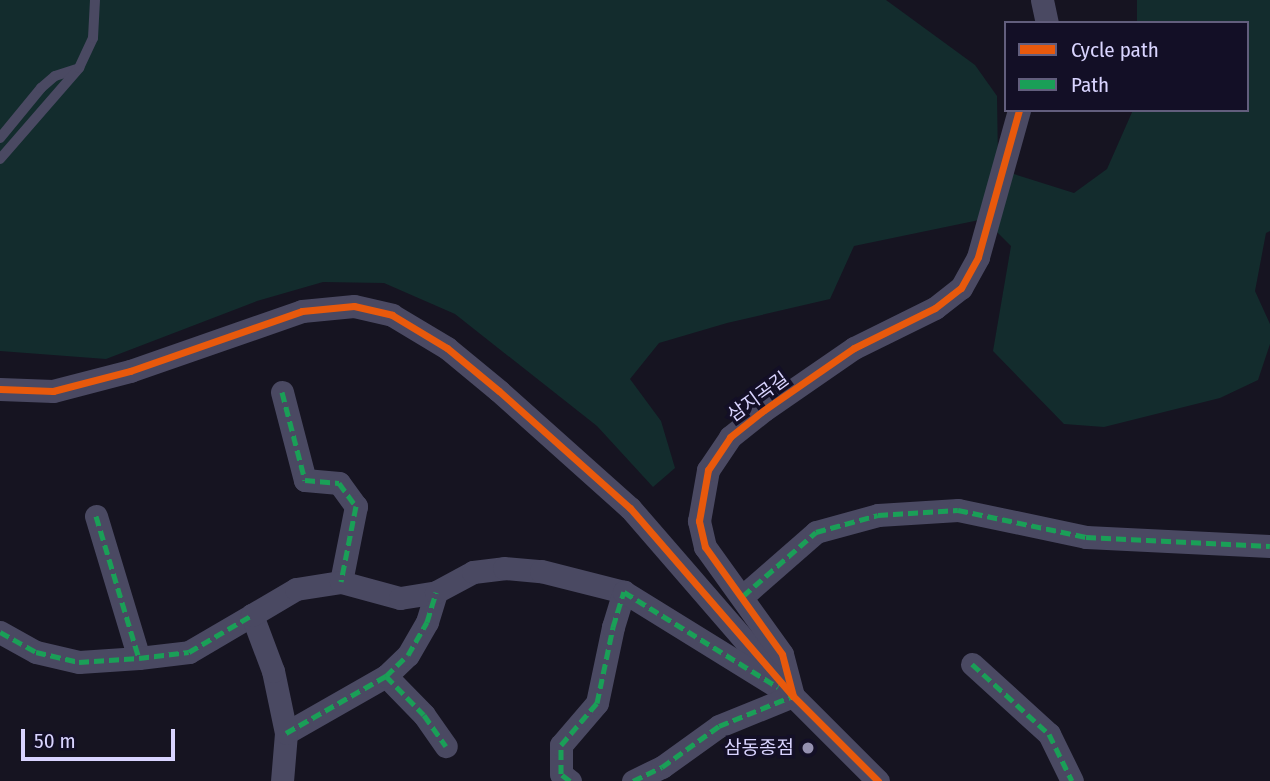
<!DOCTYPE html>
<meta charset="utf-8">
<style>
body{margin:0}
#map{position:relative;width:1270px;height:781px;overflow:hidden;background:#161421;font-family:"Fira Sans Condensed","Noto Sans KR",sans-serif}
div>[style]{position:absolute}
.green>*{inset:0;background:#132c2d}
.service>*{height:10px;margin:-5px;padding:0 5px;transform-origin:5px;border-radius:5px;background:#4a4962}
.minor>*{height:23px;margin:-11.5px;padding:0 11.5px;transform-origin:11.5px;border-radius:11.5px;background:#4a4962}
.quiet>*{height:5px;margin-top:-2.5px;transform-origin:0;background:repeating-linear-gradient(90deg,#1a9f57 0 10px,transparent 0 15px)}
.cycleway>*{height:7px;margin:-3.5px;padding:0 3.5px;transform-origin:3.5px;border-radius:3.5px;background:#e8590c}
.dots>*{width:19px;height:19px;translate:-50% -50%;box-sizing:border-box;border:4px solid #130f26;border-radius:50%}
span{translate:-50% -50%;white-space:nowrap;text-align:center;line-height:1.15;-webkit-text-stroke:7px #130f26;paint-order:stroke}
.street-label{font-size:19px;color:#d9d4ff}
.poi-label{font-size:19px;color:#d9d4ff}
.right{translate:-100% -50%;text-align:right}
.legend{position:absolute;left:1004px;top:21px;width:245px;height:91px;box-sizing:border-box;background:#130f26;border:2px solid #625e7d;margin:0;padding:9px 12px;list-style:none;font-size:21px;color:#d9d4ff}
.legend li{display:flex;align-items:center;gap:14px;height:35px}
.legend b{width:35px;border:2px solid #625e7d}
.scale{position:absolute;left:21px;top:729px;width:154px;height:32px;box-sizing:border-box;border:4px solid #d9d4ff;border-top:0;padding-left:9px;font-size:21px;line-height:24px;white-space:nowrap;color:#d9d4ff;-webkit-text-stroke:5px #130f26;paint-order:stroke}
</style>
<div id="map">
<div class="green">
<div style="clip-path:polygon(0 0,886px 0,975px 65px,997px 96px,998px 161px,1014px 174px,1074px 193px,1107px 169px,1133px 110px,1247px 110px,1247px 23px,1137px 23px,1137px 0,1270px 0,1270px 231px,1266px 233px,1255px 291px,1270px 324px,1270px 344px,1258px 380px,1220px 398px,1104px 427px,1064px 424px,993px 351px,1011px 246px,984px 219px,854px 246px,830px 299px,727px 323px,659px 343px,630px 379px,661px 421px,675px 468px,653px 487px,597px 426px,455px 314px,384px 283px,323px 282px,257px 301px,106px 359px,0 351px)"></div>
</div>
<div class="service">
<div style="left:0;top:138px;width:65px;rotate:-50.6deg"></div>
<div style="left:41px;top:88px;width:18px;rotate:-41deg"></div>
<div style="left:55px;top:76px;width:22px;rotate:-18deg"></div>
<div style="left:0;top:159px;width:121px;rotate:-49deg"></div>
<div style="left:79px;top:68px;width:33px;rotate:-65deg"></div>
<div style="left:93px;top:38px;width:38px;rotate:-87deg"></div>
</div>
<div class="minor">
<div style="left:1042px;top:0;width:24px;rotate:78deg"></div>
<div style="left:0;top:389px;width:53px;rotate:2.2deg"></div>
<div style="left:53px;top:391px;width:80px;rotate:-14.6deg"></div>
<div style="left:130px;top:371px;width:182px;rotate:-19.2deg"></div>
<div style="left:302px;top:311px;width:52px;rotate:-5.5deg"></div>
<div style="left:354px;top:306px;width:39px;rotate:13deg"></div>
<div style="left:392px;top:315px;width:64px;rotate:31deg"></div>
<div style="left:447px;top:348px;width:67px;rotate:39.6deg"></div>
<div style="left:499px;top:391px;width:176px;rotate:41.8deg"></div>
<div style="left:630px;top:508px;width:249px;rotate:49.1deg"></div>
<div style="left:282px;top:392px;width:91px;rotate:75.4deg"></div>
<div style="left:305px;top:480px;width:34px;rotate:5deg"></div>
<div style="left:339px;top:483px;width:29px;rotate:54deg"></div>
<div style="left:356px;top:506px;width:77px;rotate:101.2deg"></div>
<div style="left:96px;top:516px;width:148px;rotate:73.2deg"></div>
<div style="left:743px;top:596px;width:97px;rotate:-41.2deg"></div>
<div style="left:816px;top:532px;width:64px;rotate:-15.3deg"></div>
<div style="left:878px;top:515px;width:80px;rotate:-3.6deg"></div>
<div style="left:958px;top:510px;width:131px;rotate:11.9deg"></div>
<div style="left:1086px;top:537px;width:184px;rotate:2.8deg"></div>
<div style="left:0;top:632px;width:41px;rotate:29.1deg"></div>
<div style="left:36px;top:652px;width:44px;rotate:13.1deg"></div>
<div style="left:79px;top:662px;width:60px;rotate:-3.8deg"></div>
<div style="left:139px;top:658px;width:50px;rotate:-6.8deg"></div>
<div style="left:189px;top:652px;width:73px;rotate:-30.4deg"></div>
<div style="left:972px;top:664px;width:104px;rotate:42.3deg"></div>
<div style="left:1049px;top:734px;width:52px;rotate:63.9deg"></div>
<div style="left:386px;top:676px;width:54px;rotate:45.7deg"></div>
<div style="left:424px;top:715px;width:38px;rotate:55deg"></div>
<div style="left:286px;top:733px;width:115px;rotate:-29.7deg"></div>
<div style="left:386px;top:676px;width:30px;rotate:-44deg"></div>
<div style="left:408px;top:655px;width:38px;rotate:-60deg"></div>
<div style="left:427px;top:622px;width:31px;rotate:-73deg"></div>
<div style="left:282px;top:781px;width:48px;rotate:-85.2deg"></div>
<div style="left:286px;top:733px;width:63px;rotate:-101.8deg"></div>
<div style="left:273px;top:671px;width:60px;rotate:-110.6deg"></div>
<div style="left:252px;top:615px;width:51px;rotate:-30.6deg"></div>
<div style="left:296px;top:589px;width:46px;rotate:-8.8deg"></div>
<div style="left:341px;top:582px;width:61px;rotate:15.2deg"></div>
<div style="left:400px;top:598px;width:36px;rotate:-9deg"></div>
<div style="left:436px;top:592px;width:42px;rotate:-28.4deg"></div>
<div style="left:473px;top:572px;width:31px;rotate:-7deg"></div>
<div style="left:504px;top:568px;width:37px;rotate:5deg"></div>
<div style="left:541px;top:571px;width:86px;rotate:14.2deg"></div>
<div style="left:570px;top:781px;width:11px;rotate:-142deg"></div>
<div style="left:561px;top:774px;width:29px;rotate:-90deg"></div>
<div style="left:561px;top:745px;width:55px;rotate:-49.4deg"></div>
<div style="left:597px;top:703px;width:78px;rotate:-78.1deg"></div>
<div style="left:613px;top:627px;width:37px;rotate:-73deg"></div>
<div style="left:624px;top:592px;width:181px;rotate:31.7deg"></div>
<div style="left:633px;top:781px;width:32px;rotate:-26deg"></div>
<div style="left:662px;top:767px;width:70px;rotate:-35.7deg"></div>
<div style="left:719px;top:726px;width:80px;rotate:-22.1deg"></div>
<div style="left:878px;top:781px;width:120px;rotate:-135deg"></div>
<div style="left:793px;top:696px;width:43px;rotate:-104.7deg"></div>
<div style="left:782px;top:654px;width:132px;rotate:-125.7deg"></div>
<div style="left:705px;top:547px;width:27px;rotate:-103deg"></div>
<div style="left:699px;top:521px;width:52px;rotate:-80deg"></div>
<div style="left:708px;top:470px;width:40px;rotate:-56deg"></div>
<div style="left:730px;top:437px;width:43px;rotate:-38.5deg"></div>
<div style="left:764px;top:410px;width:109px;rotate:-34.6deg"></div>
<div style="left:854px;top:348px;width:90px;rotate:-26.3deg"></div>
<div style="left:935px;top:308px;width:33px;rotate:-38deg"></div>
<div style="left:961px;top:288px;width:35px;rotate:-61deg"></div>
<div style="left:978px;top:257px;width:153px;rotate:-74.4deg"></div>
</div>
<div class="quiet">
<div style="left:282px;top:392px;width:91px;rotate:75.4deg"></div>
<div style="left:305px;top:480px;width:34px;rotate:5deg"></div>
<div style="left:339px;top:483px;width:29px;rotate:54deg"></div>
<div style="left:356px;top:506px;width:77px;rotate:101.2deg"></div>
<div style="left:96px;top:516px;width:148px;rotate:73.2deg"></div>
<div style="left:743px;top:596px;width:97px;rotate:-41.2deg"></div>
<div style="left:816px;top:532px;width:64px;rotate:-15.3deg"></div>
<div style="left:878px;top:515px;width:80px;rotate:-3.6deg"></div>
<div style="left:958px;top:510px;width:131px;rotate:11.9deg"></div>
<div style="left:1086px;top:537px;width:184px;rotate:2.8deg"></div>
<div style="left:0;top:632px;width:41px;rotate:29.1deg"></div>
<div style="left:36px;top:652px;width:44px;rotate:13.1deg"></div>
<div style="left:79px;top:662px;width:60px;rotate:-3.8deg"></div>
<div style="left:139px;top:658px;width:50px;rotate:-6.8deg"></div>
<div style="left:189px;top:652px;width:73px;rotate:-30.4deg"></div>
<div style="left:972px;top:664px;width:104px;rotate:42.3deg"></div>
<div style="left:1049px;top:734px;width:52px;rotate:63.9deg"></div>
<div style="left:386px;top:676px;width:54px;rotate:45.7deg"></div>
<div style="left:424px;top:715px;width:38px;rotate:55deg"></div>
<div style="left:286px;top:733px;width:115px;rotate:-29.7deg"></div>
<div style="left:386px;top:676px;width:30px;rotate:-44deg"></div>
<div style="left:408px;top:655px;width:38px;rotate:-60deg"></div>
<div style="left:427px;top:622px;width:31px;rotate:-73deg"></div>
<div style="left:570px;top:781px;width:11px;rotate:-142deg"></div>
<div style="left:561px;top:774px;width:29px;rotate:-90deg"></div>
<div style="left:561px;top:745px;width:55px;rotate:-49.4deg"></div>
<div style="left:597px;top:703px;width:78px;rotate:-78.1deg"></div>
<div style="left:613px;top:627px;width:37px;rotate:-73deg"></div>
<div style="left:624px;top:592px;width:181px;rotate:31.7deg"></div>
<div style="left:633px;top:781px;width:32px;rotate:-26deg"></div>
<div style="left:662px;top:767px;width:70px;rotate:-35.7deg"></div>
<div style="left:719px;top:726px;width:80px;rotate:-22.1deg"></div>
</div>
<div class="cycleway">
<div style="left:0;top:389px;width:53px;rotate:2.2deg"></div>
<div style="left:53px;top:391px;width:80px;rotate:-14.6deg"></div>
<div style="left:130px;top:371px;width:182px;rotate:-19.2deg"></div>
<div style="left:302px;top:311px;width:52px;rotate:-5.5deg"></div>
<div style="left:354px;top:306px;width:39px;rotate:13deg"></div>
<div style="left:392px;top:315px;width:64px;rotate:31deg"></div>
<div style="left:447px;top:348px;width:67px;rotate:39.6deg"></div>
<div style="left:499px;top:391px;width:176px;rotate:41.8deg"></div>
<div style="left:630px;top:508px;width:249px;rotate:49.1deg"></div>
<div style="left:878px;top:781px;width:120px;rotate:-135deg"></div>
<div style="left:793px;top:696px;width:43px;rotate:-104.7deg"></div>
<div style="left:782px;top:654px;width:132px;rotate:-125.7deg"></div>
<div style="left:705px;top:547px;width:27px;rotate:-103deg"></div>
<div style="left:699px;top:521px;width:52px;rotate:-80deg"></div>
<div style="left:708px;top:470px;width:40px;rotate:-56deg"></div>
<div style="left:730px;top:437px;width:43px;rotate:-38.5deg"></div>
<div style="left:764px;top:410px;width:109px;rotate:-34.6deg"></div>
<div style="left:854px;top:348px;width:90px;rotate:-26.3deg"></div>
<div style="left:935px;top:308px;width:33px;rotate:-38deg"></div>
<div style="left:961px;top:288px;width:35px;rotate:-61deg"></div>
<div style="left:978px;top:257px;width:153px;rotate:-74.4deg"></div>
</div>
<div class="dots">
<div style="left:808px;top:748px;background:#9591b1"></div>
</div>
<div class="street-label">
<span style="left:758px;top:397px;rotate:-36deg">삼지곡길</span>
</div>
<div class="poi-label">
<span class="right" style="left:794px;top:748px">삼동종점</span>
</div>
<ul class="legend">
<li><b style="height:9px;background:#e8590c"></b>Cycle path</li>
<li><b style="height:9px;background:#1a9f57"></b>Path</li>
</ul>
<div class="scale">50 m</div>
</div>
